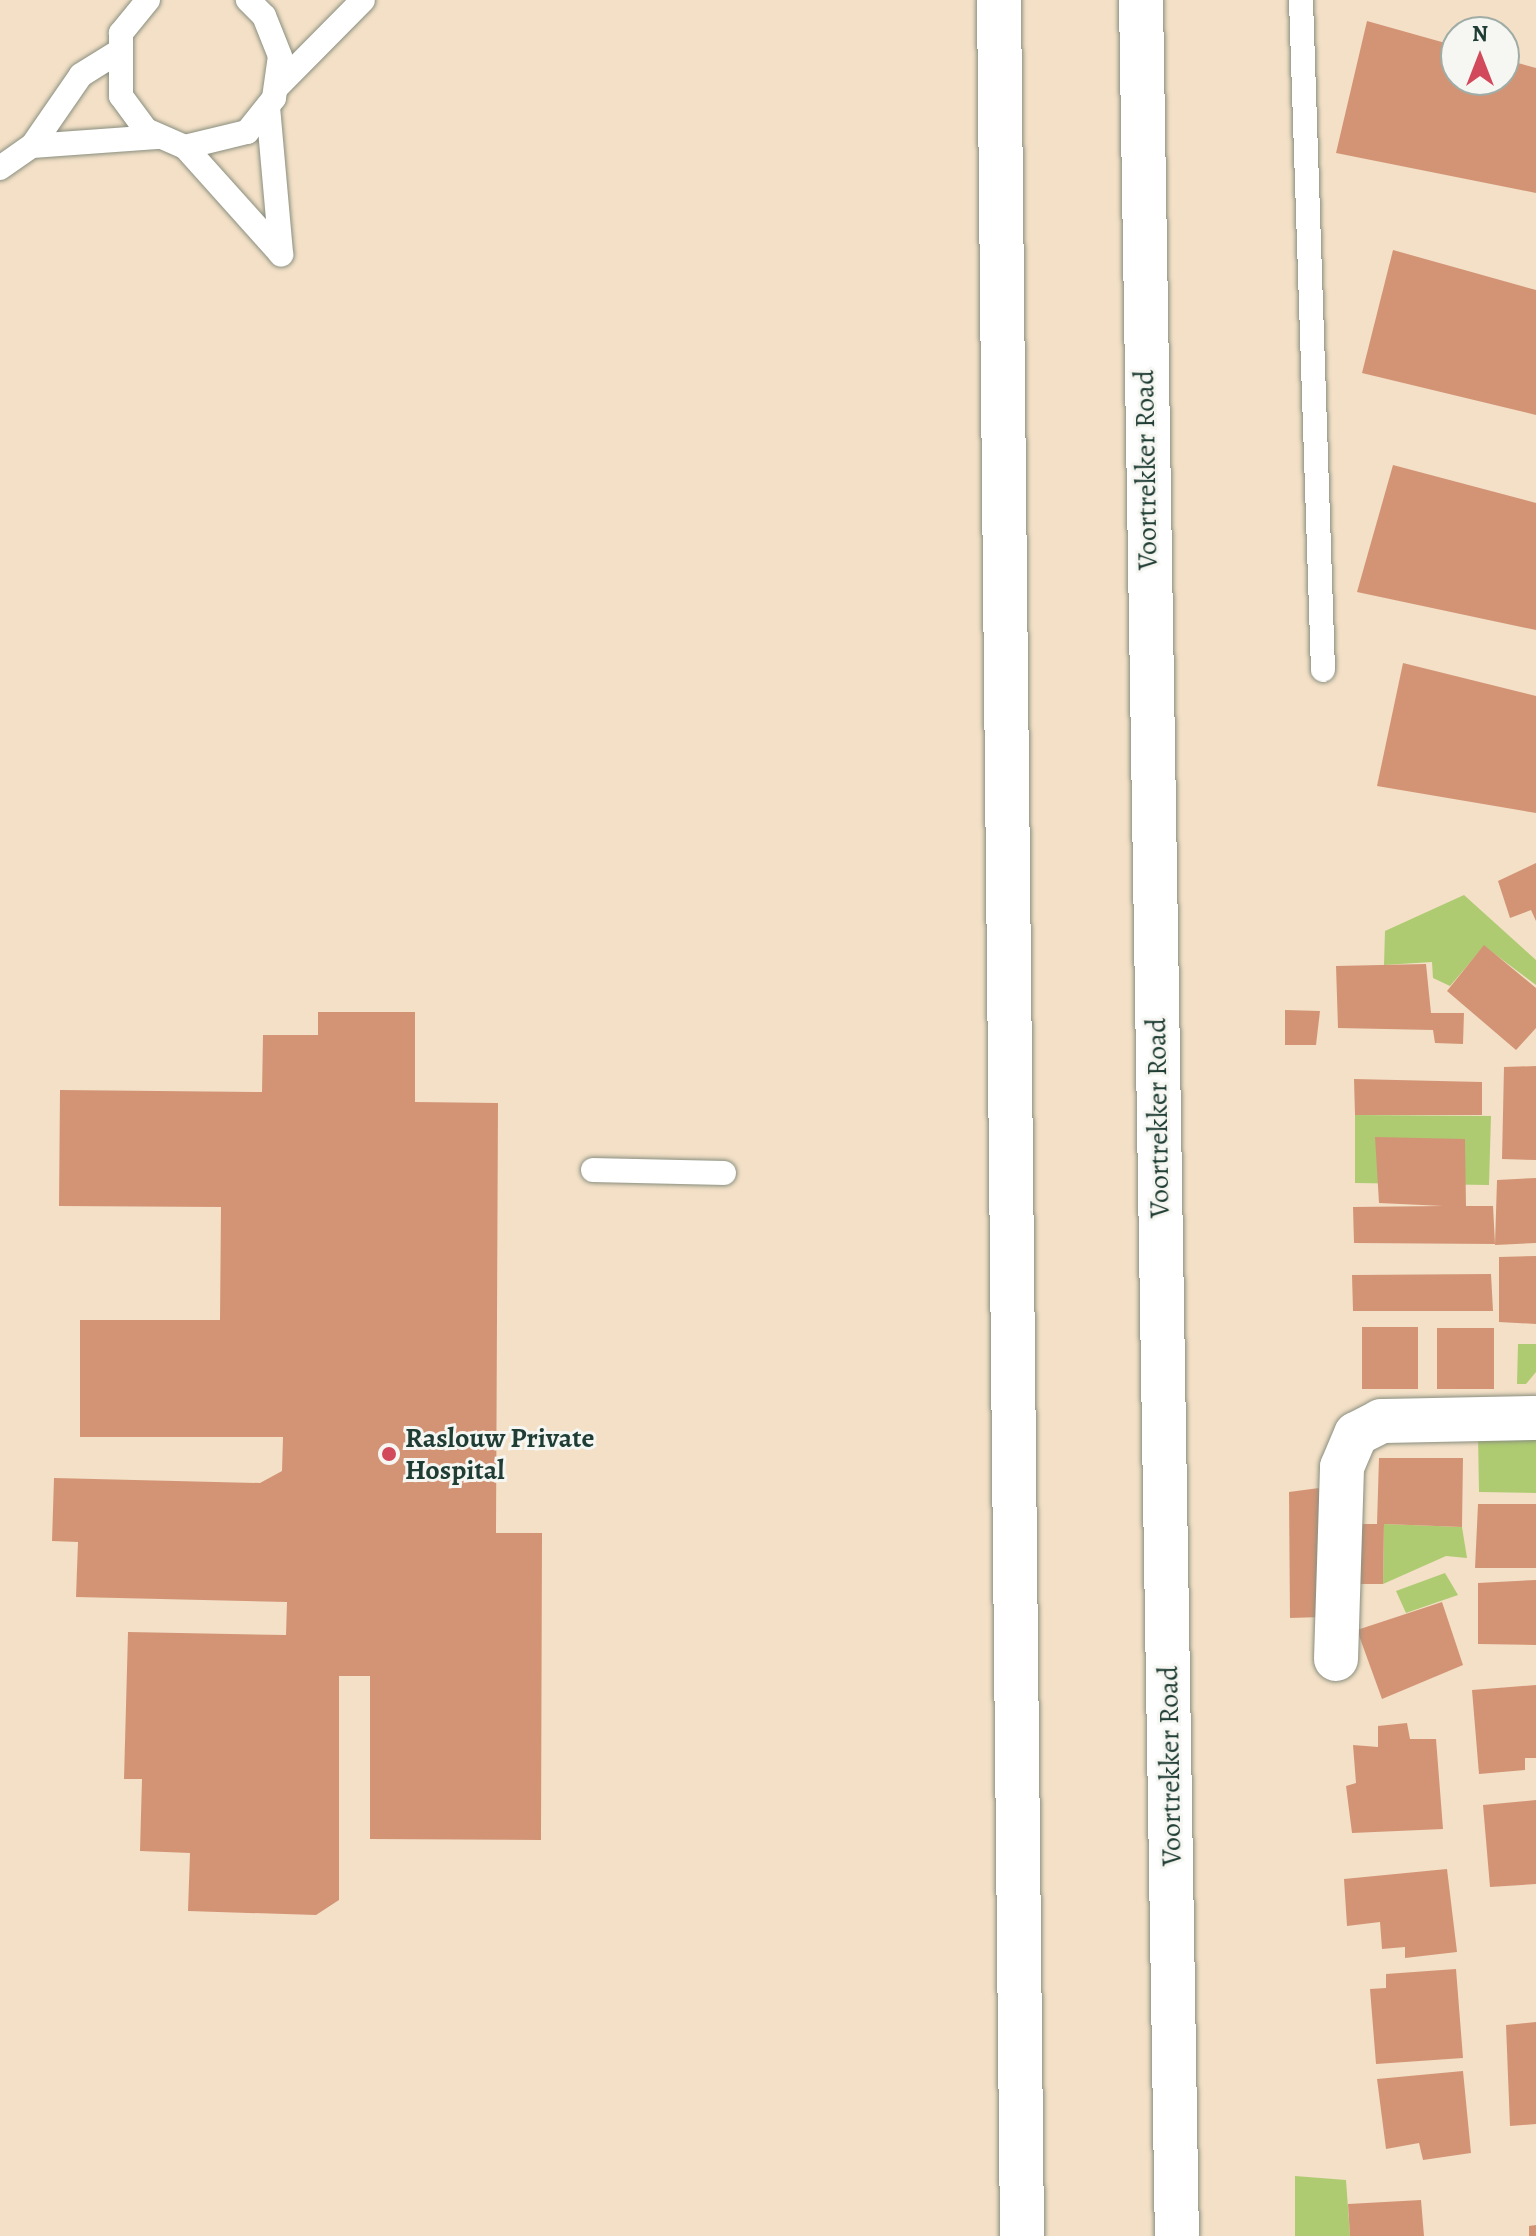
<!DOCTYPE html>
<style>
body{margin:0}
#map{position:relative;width:1536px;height:2236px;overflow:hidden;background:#f3e0c7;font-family:Alegreya,serif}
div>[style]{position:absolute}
.green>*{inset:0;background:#aecb71}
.building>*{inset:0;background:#d39476}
.roads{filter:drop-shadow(0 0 2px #898e7e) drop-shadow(0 0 2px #898e7e)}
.lane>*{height:24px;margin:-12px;padding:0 12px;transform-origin:12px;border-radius:12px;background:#fff}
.street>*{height:44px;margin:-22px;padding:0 22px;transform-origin:22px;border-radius:22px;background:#fff}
.primary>*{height:44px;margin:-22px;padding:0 22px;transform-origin:22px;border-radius:22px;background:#fff}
.dots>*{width:22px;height:22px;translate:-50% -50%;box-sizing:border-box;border:4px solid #f6f6f2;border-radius:50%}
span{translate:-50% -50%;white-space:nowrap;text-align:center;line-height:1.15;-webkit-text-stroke:6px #f6f6f2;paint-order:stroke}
.street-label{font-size:28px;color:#1f3d34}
.poi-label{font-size:28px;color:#1f3d34;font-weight:700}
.left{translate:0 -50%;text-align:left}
.north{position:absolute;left:1440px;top:16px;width:80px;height:80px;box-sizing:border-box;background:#f6f6f2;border:2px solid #a0aca6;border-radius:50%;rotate:0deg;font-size:22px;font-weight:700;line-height:32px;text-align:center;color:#1f3d34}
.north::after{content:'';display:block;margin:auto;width:28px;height:36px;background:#d1495b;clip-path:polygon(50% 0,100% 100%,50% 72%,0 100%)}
</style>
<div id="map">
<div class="green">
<div style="clip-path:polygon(1464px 895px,1536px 960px,1536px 985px,1484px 946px,1450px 986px,1433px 978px,1432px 962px,1384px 965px,1385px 931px)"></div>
<div style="clip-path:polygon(1355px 1115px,1491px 1116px,1489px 1185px,1355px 1183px)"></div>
<div style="clip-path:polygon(1518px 1344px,1536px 1344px,1536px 1372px,1526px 1384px,1517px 1384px)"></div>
<div style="clip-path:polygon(1536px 1434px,1536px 1493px,1479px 1492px,1478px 1435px)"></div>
<div style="clip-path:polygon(1384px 1524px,1462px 1527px,1467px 1558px,1446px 1556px,1383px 1584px)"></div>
<div style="clip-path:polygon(1445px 1573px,1458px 1595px,1406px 1613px,1396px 1591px)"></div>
<div style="clip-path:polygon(1295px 2176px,1346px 2180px,1350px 2236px,1295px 2236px)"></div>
</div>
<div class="building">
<div style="clip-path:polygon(1367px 21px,1456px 46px,1456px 80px,1504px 80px,1504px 59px,1536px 68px,1536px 193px,1336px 153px)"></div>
<div style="clip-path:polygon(1393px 250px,1536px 290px,1536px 415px,1362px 373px)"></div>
<div style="clip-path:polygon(1393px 465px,1536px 503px,1536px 630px,1357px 592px)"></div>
<div style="clip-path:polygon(1403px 663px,1536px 696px,1536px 813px,1377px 786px)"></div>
<div style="clip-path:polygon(1536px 863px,1536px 921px,1531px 910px,1510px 918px,1498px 881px)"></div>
<div style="clip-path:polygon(1484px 945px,1536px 988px,1536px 1028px,1516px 1050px,1447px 991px)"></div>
<div style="clip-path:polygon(1426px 964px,1431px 1013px,1464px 1013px,1463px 1044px,1435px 1043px,1433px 1030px,1338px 1028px,1336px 966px)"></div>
<div style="clip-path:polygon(1285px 1010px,1320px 1011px,1316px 1045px,1285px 1045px)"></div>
<div style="clip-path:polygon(318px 1012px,415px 1012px,415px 1102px,498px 1103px,496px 1533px,542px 1533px,541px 1840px,370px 1839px,370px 1676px,339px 1676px,339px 1900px,316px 1915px,188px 1911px,190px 1853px,140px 1851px,142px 1779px,124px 1779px,128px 1632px,286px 1635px,287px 1602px,76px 1597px,78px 1542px,52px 1541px,54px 1478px,260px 1483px,282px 1471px,283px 1437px,80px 1437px,80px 1320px,220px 1320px,221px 1207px,59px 1206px,60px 1090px,262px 1092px,263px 1035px,318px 1035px)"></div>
<div style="clip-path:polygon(1536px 1066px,1536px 1160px,1502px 1159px,1504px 1067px)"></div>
<div style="clip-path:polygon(1354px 1079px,1482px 1082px,1482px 1115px,1355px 1115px)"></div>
<div style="clip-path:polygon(1375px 1137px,1465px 1139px,1466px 1206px,1493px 1206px,1495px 1244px,1354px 1243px,1353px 1207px,1443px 1206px,1379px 1203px)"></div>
<div style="clip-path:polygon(1536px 1178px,1536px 1243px,1495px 1245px,1497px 1180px)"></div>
<div style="clip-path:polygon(1536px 1256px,1536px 1324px,1499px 1322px,1499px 1257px)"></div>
<div style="clip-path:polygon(1491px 1274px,1493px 1311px,1353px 1311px,1352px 1275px)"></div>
<div style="clip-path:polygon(1362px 1327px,1418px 1327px,1418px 1389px,1362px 1389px)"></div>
<div style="clip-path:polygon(1437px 1328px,1494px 1328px,1494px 1389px,1437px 1389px)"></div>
<div style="clip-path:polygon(1379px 1458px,1463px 1458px,1462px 1527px,1384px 1524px,1383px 1584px,1351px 1584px,1352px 1524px,1377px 1524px)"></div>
<div style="clip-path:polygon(1319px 1488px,1322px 1617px,1290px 1618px,1289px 1492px)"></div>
<div style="clip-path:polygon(1478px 1504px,1536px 1504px,1536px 1568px,1475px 1568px)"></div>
<div style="clip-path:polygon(1536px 1580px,1536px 1645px,1478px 1644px,1478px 1583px)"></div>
<div style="clip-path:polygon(1442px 1602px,1463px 1665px,1382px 1699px,1357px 1630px)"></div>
<div style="clip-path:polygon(1536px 1685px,1536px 1758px,1525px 1758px,1525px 1770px,1479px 1774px,1472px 1690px)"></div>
<div style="clip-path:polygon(1407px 1723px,1410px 1739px,1436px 1739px,1443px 1829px,1352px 1833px,1346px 1786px,1356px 1783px,1353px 1745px,1378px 1747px,1378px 1726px)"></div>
<div style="clip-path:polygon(1536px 1800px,1536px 1884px,1490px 1887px,1483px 1805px)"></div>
<div style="clip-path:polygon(1447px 1869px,1457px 1952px,1405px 1958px,1405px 1947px,1382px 1949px,1380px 1922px,1347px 1926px,1344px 1879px)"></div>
<div style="clip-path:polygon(1456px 1969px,1463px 2058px,1376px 2064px,1370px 1989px,1386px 1988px,1386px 1974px)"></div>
<div style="clip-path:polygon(1536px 2022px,1536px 2124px,1510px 2126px,1506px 2025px)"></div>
<div style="clip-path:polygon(1463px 2071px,1471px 2153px,1423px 2160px,1419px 2143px,1386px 2149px,1377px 2079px)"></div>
<div style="clip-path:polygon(1421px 2200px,1424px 2236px,1350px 2236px,1348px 2204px)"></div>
<div style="clip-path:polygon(1536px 2225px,1536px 2236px,1529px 2236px,1529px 2226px)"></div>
</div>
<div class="roads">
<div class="lane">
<div style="left:148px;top:0;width:43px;rotate:129.3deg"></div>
<div style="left:121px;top:33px;width:63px;rotate:90deg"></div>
<div style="left:121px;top:96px;width:42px;rotate:53.7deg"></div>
<div style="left:146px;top:130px;width:43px;rotate:23.6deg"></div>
<div style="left:185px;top:147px;width:64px;rotate:-13.6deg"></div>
<div style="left:247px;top:132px;width:43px;rotate:-51.5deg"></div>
<div style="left:274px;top:98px;width:42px;rotate:-81.9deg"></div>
<div style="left:280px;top:56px;width:43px;rotate:-111.8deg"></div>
<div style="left:264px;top:16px;width:23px;rotate:-135deg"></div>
<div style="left:1301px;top:0;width:670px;rotate:88.12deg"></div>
<div style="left:277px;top:87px;width:122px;rotate:-45.3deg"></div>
<div style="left:268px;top:107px;width:148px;rotate:84.9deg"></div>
<div style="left:32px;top:146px;width:125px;rotate:-4.1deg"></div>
<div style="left:185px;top:147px;width:144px;rotate:48.1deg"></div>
<div style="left:0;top:168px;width:39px;rotate:-35deg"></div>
<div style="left:32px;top:146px;width:86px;rotate:-55.4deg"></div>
<div style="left:81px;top:75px;width:40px;rotate:-32deg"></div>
<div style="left:593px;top:1170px;width:131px;rotate:1.3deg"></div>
</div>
<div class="street">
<div style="left:1336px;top:1659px;width:192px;rotate:-88.2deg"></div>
<div style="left:1342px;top:1467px;width:36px;rotate:-67deg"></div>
<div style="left:1356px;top:1434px;width:28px;rotate:-27deg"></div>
<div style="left:1381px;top:1421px;width:155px;rotate:-1.1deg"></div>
</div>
<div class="primary">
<div style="left:999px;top:0;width:2236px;rotate:89.41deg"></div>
<div style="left:1141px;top:0;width:2236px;rotate:89.08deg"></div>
</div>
</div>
<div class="dots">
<div style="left:389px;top:1454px;background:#d1495b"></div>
</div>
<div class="street-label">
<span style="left:1146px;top:470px;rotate:-91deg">Voortrekker Road</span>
<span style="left:1158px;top:1118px;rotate:-91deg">Voortrekker Road</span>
<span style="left:1170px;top:1766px;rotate:-91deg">Voortrekker Road</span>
</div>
<div class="poi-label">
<span class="left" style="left:405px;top:1454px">Raslouw Private<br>Hospital</span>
</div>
<div class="north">N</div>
</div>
